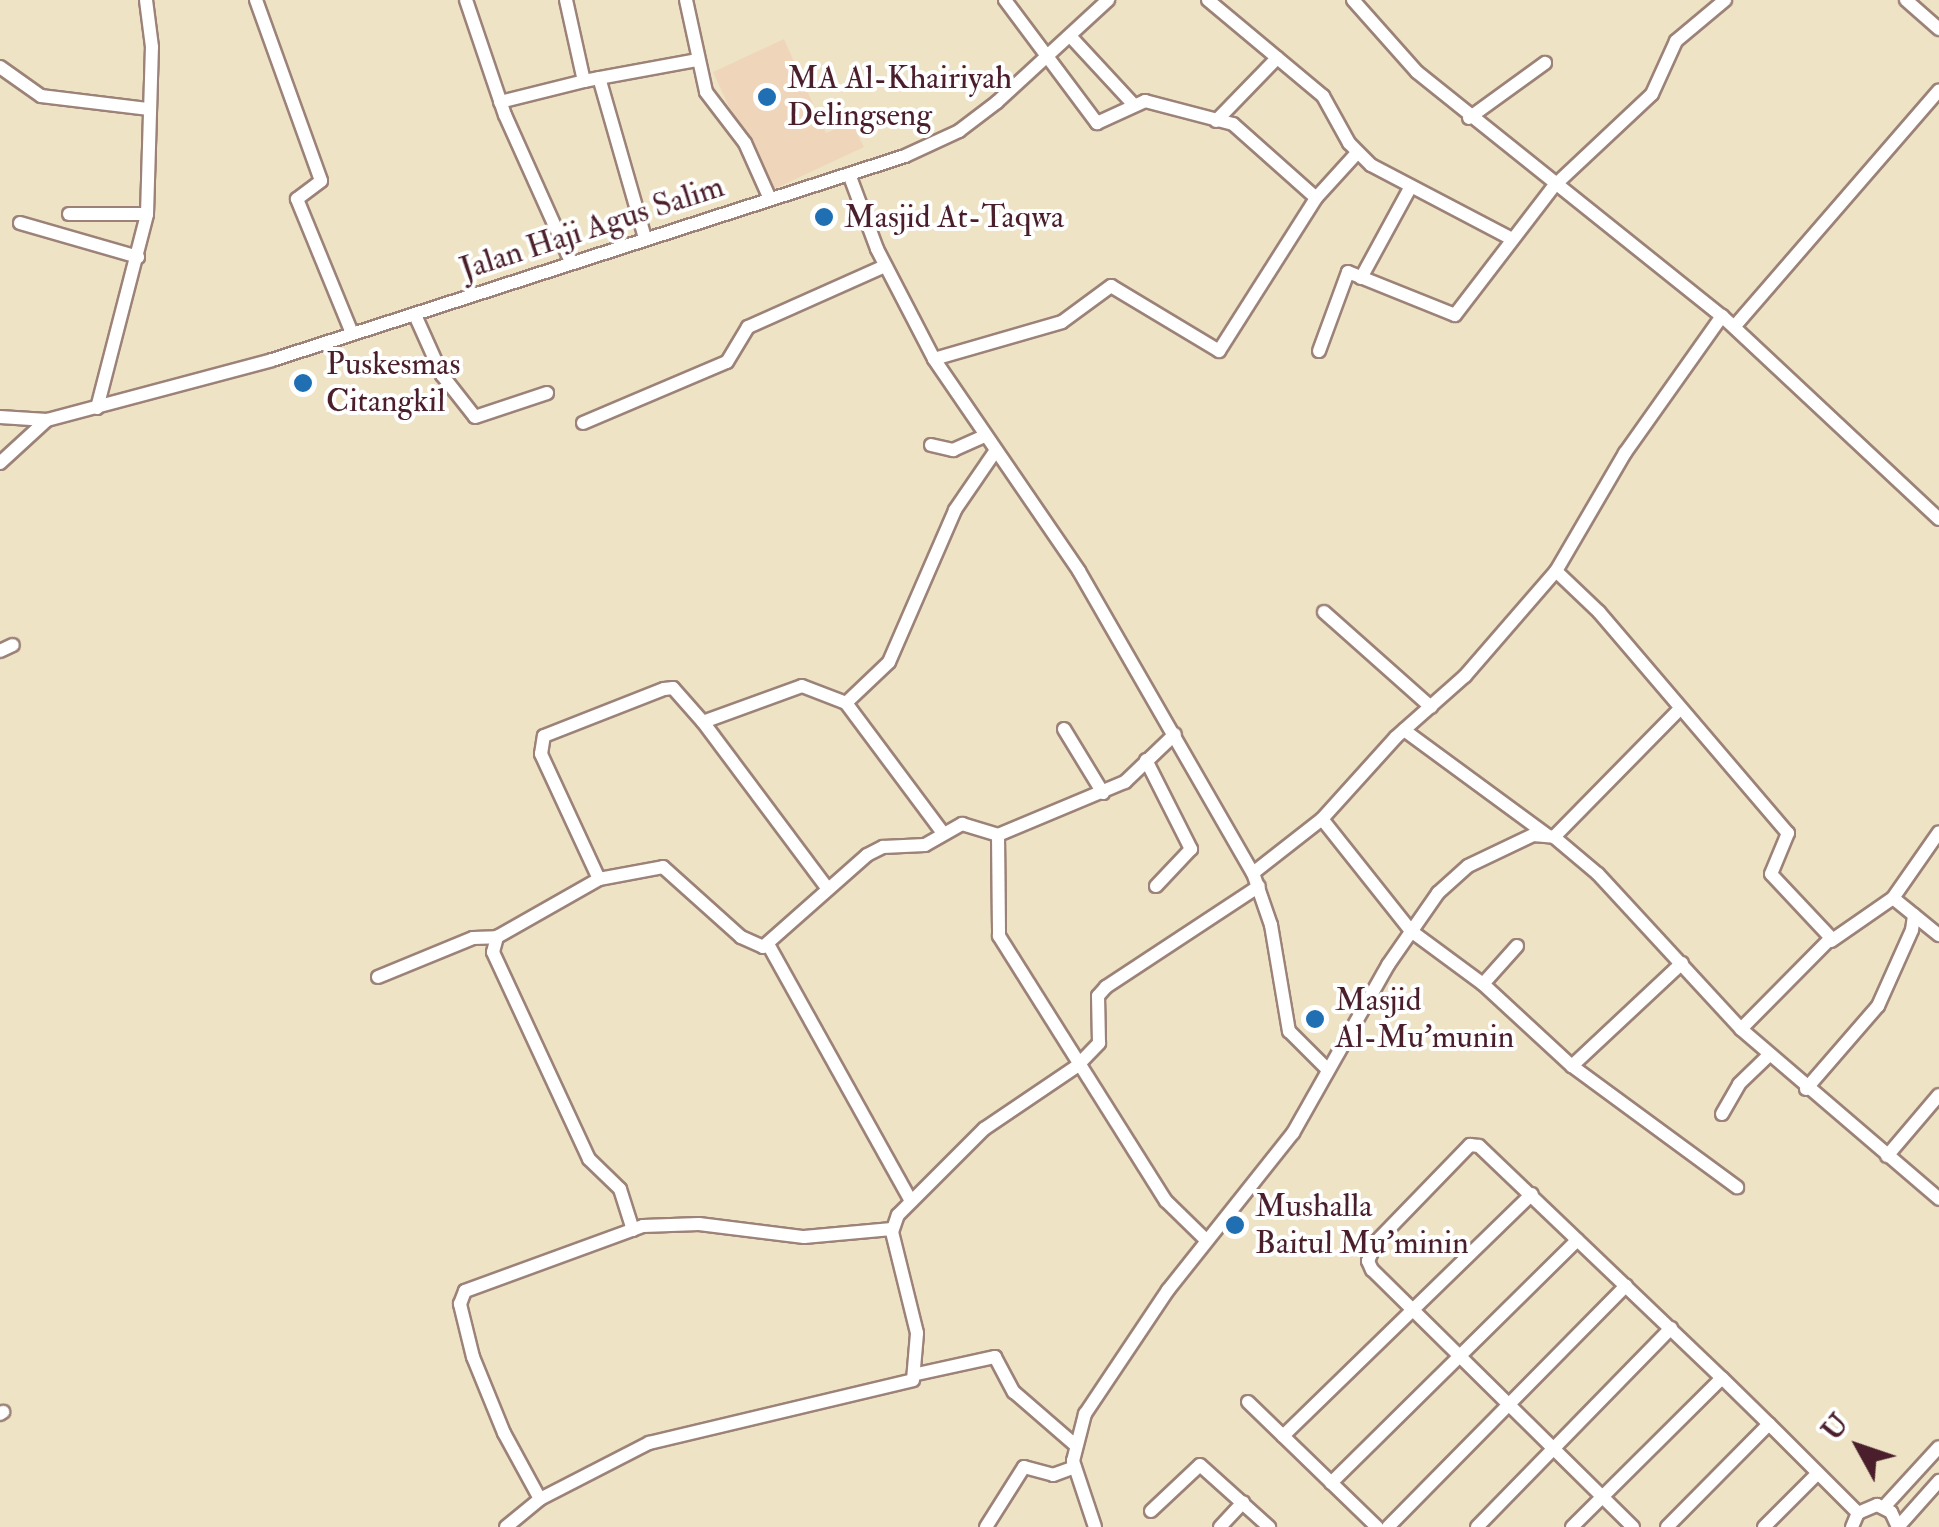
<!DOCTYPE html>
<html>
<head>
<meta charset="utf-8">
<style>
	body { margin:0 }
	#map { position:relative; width:1939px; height:1527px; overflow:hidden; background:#eee4c5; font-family:"IM FELL Double Pica",serif }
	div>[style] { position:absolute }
	.built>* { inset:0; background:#efd6bb }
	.roads { filter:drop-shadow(2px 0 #9c8278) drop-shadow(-2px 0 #9c8278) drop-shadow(0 2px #9c8278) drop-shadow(0 -2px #9c8278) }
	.street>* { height:12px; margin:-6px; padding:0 6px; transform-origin:6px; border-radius:6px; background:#fff }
	.dots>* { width:28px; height:28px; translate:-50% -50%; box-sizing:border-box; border:5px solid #fff; border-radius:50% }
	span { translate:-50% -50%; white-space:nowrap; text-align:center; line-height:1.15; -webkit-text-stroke:8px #fff; paint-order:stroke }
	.poi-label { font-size:32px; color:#4a1f2b }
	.left { translate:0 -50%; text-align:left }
	.street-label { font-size:32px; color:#4a1f2b }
	.north { position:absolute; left:1809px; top:1397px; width:100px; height:100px; -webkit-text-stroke:8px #fff; paint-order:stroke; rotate:310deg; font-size:28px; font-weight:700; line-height:40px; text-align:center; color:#4a1f2b }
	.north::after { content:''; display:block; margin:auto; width:35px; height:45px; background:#4a1f2b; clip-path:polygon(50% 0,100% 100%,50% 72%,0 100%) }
</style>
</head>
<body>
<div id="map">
	<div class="built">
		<i style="clip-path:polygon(784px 39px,826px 133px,852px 122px,864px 147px,768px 192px,713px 72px)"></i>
	</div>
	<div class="roads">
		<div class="street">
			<i style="left:256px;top:0;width:192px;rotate:70.2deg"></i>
			<i style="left:321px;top:181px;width:30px;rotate:143deg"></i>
			<i style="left:297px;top:199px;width:145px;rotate:67.7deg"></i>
			<i style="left:466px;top:0;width:121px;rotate:71.3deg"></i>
			<i style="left:505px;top:115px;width:161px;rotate:65.8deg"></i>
			<i style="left:566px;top:0;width:83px;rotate:77.5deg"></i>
			<i style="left:584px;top:81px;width:15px;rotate:-11deg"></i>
			<i style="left:686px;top:0;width:94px;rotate:77.7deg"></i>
			<i style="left:706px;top:92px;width:64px;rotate:52.6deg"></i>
			<i style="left:745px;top:143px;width:61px;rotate:65.9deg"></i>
			<i style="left:1005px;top:0;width:154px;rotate:53.2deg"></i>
			<i style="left:1097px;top:123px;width:53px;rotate:-24.6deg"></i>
			<i style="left:1145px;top:101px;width:91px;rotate:14.6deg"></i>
			<i style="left:1233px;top:124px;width:111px;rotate:41.7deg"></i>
			<i style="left:1316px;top:198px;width:61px;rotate:-47.7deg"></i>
			<i style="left:1208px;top:0;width:150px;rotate:39.9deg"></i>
			<i style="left:1323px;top:96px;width:54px;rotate:61deg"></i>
			<i style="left:1349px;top:143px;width:31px;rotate:45deg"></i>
			<i style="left:1371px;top:165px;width:159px;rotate:27.7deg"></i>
			<i style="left:1353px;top:0;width:96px;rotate:48.4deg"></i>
			<i style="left:1417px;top:72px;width:391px;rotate:38.7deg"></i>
			<i style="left:1722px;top:316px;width:297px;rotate:43.1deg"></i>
			<i style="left:1906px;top:0;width:44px;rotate:41.3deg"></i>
			<i style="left:1071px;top:37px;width:91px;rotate:47.2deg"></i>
			<i style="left:0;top:67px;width:50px;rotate:35.3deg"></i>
			<i style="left:41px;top:96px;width:109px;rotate:6.9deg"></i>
			<i style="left:500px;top:102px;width:87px;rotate:-14deg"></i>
			<i style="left:1469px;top:118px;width:94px;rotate:-35.9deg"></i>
			<i style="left:1216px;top:121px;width:88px;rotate:-45.9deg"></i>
			<i style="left:849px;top:174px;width:80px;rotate:69.5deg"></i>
			<i style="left:877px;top:249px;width:124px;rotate:62.6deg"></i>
			<i style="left:934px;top:359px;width:257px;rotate:55.6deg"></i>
			<i style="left:1079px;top:571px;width:349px;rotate:60.1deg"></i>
			<i style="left:1253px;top:873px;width:55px;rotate:70.9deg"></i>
			<i style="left:1271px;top:925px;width:108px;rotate:80.4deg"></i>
			<i style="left:1289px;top:1031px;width:52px;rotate:45deg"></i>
			<i style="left:69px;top:214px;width:78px"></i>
			<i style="left:20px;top:223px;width:123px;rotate:16.1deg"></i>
			<i style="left:645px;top:238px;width:166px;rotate:-106deg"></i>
			<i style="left:599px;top:78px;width:100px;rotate:-10.4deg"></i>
			<i style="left:1361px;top:278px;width:102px;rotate:-61.4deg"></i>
			<i style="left:415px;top:315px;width:66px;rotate:65.8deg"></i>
			<i style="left:442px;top:375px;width:53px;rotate:51.8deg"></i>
			<i style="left:475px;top:417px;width:76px;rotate:-18.4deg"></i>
			<i style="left:1734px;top:327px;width:313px;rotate:-49.1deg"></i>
			<i style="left:1319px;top:351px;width:84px;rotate:-69.8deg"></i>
			<i style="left:1348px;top:272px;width:115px;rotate:21.9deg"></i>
			<i style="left:1455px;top:315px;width:163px;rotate:-52.5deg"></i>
			<i style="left:1554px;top:186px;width:134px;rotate:-43.2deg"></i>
			<i style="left:1652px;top:94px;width:58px;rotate:-65.6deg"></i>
			<i style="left:1676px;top:41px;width:64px;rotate:-39.9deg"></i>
			<i style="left:934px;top:359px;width:133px;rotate:-16.1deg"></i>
			<i style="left:1062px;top:322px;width:61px;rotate:-36.3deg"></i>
			<i style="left:1111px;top:286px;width:126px;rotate:31deg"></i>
			<i style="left:1219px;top:351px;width:181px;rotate:-57.6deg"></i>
			<i style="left:97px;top:408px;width:200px;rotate:-75.5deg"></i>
			<i style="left:147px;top:214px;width:167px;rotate:-88.3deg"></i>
			<i style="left:152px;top:47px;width:47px;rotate:-97.3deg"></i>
			<i style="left:0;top:417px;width:47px;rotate:3.7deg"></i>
			<i style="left:47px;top:420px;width:233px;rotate:-14.9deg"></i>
			<i style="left:272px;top:360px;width:665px;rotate:-17.86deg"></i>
			<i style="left:905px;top:156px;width:60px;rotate:-24.8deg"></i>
			<i style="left:959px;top:131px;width:48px;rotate:-37.3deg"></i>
			<i style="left:997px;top:102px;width:151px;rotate:-42.6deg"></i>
			<i style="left:583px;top:423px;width:156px;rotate:-23deg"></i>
			<i style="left:727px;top:362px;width:41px;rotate:-59deg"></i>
			<i style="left:748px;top:327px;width:150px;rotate:-24deg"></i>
			<i style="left:931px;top:445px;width:23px;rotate:13deg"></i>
			<i style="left:953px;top:450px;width:32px;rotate:-24deg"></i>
			<i style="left:0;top:463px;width:64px;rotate:-42.5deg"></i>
			<i style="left:1556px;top:571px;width:59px;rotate:43.6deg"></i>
			<i style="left:1599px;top:612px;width:291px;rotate:49.5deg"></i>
			<i style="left:1788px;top:833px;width:44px;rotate:112.5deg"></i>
			<i style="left:1771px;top:874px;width:88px;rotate:46.8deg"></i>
			<i style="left:1831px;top:938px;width:128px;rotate:134.7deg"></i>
			<i style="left:1324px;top:612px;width:143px;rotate:41.6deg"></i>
			<i style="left:0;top:651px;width:14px;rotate:-25deg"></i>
			<i style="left:846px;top:703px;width:59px;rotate:-43.6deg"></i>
			<i style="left:889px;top:662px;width:166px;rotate:-66.5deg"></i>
			<i style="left:955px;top:510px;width:69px;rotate:-55.6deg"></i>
			<i style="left:703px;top:722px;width:207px;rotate:53.2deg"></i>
			<i style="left:1064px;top:729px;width:75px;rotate:58.6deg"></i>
			<i style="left:1404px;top:730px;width:177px;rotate:36.3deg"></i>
			<i style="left:1146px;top:760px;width:100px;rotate:63.2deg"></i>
			<i style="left:1191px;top:849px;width:51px;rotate:133.4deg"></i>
			<i style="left:1322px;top:819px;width:143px;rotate:51.5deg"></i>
			<i style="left:1411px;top:931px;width:89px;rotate:36.4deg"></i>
			<i style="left:1483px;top:984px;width:121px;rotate:42.7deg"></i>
			<i style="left:998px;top:835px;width:101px;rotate:89.4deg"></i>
			<i style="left:999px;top:936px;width:313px;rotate:57.8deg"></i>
			<i style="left:1166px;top:1201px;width:56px;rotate:44.3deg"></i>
			<i style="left:1554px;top:837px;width:178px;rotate:-45.5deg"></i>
			<i style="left:1253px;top:873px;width:88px;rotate:-38deg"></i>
			<i style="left:1322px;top:819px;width:110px;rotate:-47.9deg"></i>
			<i style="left:1396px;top:737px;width:92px;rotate:-41.5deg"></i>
			<i style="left:1465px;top:676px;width:139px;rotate:-49.1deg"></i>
			<i style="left:1556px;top:571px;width:137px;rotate:-59.7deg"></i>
			<i style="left:1625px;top:453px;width:168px;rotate:-54.7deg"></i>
			<i style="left:599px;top:879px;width:65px;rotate:-10.6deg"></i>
			<i style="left:663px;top:867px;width:105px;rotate:41.9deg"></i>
			<i style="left:741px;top:937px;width:24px;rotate:24deg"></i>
			<i style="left:763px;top:947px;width:139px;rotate:-41.5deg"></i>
			<i style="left:867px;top:855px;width:18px;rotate:-27deg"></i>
			<i style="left:883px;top:847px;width:42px;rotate:-2.7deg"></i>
			<i style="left:925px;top:845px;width:43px;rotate:-29.6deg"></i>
			<i style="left:962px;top:824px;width:38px;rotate:17deg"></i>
			<i style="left:998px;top:835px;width:138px;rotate:-22.7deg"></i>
			<i style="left:1125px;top:782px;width:69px;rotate:-43.8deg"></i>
			<i style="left:1914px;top:915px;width:32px;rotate:39deg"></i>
			<i style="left:1831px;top:941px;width:75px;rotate:-34.7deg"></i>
			<i style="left:1893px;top:898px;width:80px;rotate:-55.1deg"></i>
			<i style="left:769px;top:946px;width:292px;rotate:60.9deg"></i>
			<i style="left:1682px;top:963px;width:151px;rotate:136.9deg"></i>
			<i style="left:1572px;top:1066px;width:205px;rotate:36.3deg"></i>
			<i style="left:378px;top:977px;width:103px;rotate:-22.3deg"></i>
			<i style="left:473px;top:938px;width:24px;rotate:-2deg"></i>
			<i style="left:1483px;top:984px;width:51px;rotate:-48.2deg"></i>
			<i style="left:1806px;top:1089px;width:110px;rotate:-49.1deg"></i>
			<i style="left:1878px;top:1006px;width:83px;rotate:-65.9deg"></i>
			<i style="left:1912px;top:930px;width:15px;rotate:-82deg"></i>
			<i style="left:1914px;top:915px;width:27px;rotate:-141deg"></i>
			<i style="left:1722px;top:1114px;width:34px;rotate:-60deg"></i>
			<i style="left:1739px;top:1084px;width:42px;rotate:-44deg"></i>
			<i style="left:1887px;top:1156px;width:80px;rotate:-49.6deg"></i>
			<i style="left:633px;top:1230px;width:43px;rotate:-107.6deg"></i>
			<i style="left:620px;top:1189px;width:43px;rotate:-135.9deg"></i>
			<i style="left:589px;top:1159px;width:228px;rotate:-114.9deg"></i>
			<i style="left:493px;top:952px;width:16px;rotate:-75deg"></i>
			<i style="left:497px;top:937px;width:117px;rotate:-29.6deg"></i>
			<i style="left:599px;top:879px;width:138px;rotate:-114.9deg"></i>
			<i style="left:541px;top:754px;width:18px;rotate:-81deg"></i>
			<i style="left:544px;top:736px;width:129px;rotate:-21.4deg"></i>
			<i style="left:664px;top:689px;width:9px;rotate:-6deg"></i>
			<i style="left:673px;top:688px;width:45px;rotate:48.6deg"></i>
			<i style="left:703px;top:722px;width:105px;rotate:-20deg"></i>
			<i style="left:802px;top:686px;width:47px;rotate:21.1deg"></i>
			<i style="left:846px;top:703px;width:162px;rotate:53.3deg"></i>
			<i style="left:917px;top:1374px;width:80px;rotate:-12.3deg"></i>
			<i style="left:995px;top:1357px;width:40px;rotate:62deg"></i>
			<i style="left:1014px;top:1392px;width:79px;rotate:40.9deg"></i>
			<i style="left:1248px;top:1402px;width:180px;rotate:44.1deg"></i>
			<i style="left:0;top:1414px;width:4px;rotate:-34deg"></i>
			<i style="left:1283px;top:1436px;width:347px;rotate:-44.2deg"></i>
			<i style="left:1331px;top:1483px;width:346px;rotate:-44.6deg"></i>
			<i style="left:540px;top:1499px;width:75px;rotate:-118.6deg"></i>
			<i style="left:504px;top:1433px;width:82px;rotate:-112.2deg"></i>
			<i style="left:473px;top:1357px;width:55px;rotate:-103.8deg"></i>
			<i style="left:460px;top:1304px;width:14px;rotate:-69deg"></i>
			<i style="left:465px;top:1291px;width:189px;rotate:-20.1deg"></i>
			<i style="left:643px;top:1226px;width:56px;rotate:-2deg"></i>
			<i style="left:699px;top:1224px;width:106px;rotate:7.1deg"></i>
			<i style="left:804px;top:1237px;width:88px;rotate:-5.2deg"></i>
			<i style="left:1884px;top:1507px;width:81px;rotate:-47.5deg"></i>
			<i style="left:1151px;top:1511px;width:67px;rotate:-43.2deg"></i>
			<i style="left:1200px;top:1465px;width:93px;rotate:41.9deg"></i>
			<i style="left:506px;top:1527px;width:44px;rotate:-39.5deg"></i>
			<i style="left:540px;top:1499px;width:123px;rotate:-27.2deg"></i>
			<i style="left:649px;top:1443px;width:271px;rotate:-13.4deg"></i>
			<i style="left:913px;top:1380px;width:47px;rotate:-85.1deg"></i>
			<i style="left:917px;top:1333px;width:104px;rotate:-103.9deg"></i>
			<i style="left:892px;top:1232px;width:18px;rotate:-71deg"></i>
			<i style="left:898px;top:1215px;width:122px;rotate:-45deg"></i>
			<i style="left:984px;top:1129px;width:112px;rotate:-34.1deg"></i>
			<i style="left:1077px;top:1066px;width:32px;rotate:-46deg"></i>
			<i style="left:1099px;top:1043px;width:47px;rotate:-91.2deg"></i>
			<i style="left:1098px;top:996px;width:12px;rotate:-48deg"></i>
			<i style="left:1106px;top:987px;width:183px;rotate:-33.4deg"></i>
			<i style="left:986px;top:1527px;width:71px;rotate:-57.7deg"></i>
			<i style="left:1024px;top:1467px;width:30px;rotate:15deg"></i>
			<i style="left:1053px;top:1475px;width:23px;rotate:-20deg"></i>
			<i style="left:1095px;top:1527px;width:70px;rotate:-108.4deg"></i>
			<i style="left:1073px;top:1461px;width:49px;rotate:-75.7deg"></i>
			<i style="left:1085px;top:1414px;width:149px;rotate:-56.2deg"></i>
			<i style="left:1168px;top:1290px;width:201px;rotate:-51.5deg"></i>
			<i style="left:1293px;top:1133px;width:193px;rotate:-60.5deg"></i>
			<i style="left:1388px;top:965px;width:88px;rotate:-55.2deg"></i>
			<i style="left:1438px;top:893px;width:40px;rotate:-42deg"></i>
			<i style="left:1468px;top:866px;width:72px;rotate:-25.5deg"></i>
			<i style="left:1533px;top:835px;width:21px;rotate:5deg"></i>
			<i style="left:1554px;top:837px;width:57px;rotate:40.1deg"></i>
			<i style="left:1598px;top:874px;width:211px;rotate:47.3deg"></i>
			<i style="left:1741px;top:1029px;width:261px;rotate:40.6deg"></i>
			<i style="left:1220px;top:1527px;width:34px;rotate:-47deg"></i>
			<i style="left:1388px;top:1527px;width:339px;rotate:-45.4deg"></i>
			<i style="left:1477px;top:1527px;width:278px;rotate:-45.7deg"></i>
			<i style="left:1572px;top:1527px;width:211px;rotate:-44.8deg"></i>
			<i style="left:1722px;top:1378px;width:66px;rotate:44.4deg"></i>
			<i style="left:1633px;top:1527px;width:366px;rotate:-135.4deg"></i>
			<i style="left:1372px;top:1270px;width:10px;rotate:-114deg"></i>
			<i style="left:1368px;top:1261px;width:22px;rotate:-66deg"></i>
			<i style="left:1377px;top:1241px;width:134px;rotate:-45.9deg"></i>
			<i style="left:1470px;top:1145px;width:9px;rotate:6deg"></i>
			<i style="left:1479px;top:1146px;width:336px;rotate:43.7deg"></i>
			<i style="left:1667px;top:1527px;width:145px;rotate:-45.3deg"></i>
			<i style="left:1769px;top:1424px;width:126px;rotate:45deg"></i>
			<i style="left:1764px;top:1527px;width:76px;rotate:-45deg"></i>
			<i style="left:1852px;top:1527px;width:15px;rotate:-67deg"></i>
			<i style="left:1858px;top:1513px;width:21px;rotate:-23deg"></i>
			<i style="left:1877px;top:1505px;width:16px;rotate:27deg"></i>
			<i style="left:1891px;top:1512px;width:17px;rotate:65deg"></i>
			<i style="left:1898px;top:1527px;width:62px;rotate:-48.3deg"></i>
		</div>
	</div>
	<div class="dots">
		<i style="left:767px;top:97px;background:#1f6fb2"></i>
		<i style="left:824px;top:217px;background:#1f6fb2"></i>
		<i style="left:303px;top:383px;background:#1f6fb2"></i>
		<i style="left:1315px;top:1019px;background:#1f6fb2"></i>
		<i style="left:1235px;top:1225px;background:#1f6fb2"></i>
	</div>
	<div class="poi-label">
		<span class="left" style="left:787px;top:97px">MA Al-Khairiyah<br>Delingseng</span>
		<span class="left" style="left:844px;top:217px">Masjid At-Taqwa</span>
		<span class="left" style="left:326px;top:383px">Puskesmas<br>Citangkil</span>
		<span class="left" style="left:1335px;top:1019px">Masjid<br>Al-Mu'munin</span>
		<span class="left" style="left:1255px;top:1225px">Mushalla<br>Baitul Mu'minin</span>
	</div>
	<div class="street-label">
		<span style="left:592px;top:228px;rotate:-18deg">Jalan Haji Agus Salim</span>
	</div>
	<div class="north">U</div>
</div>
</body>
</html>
